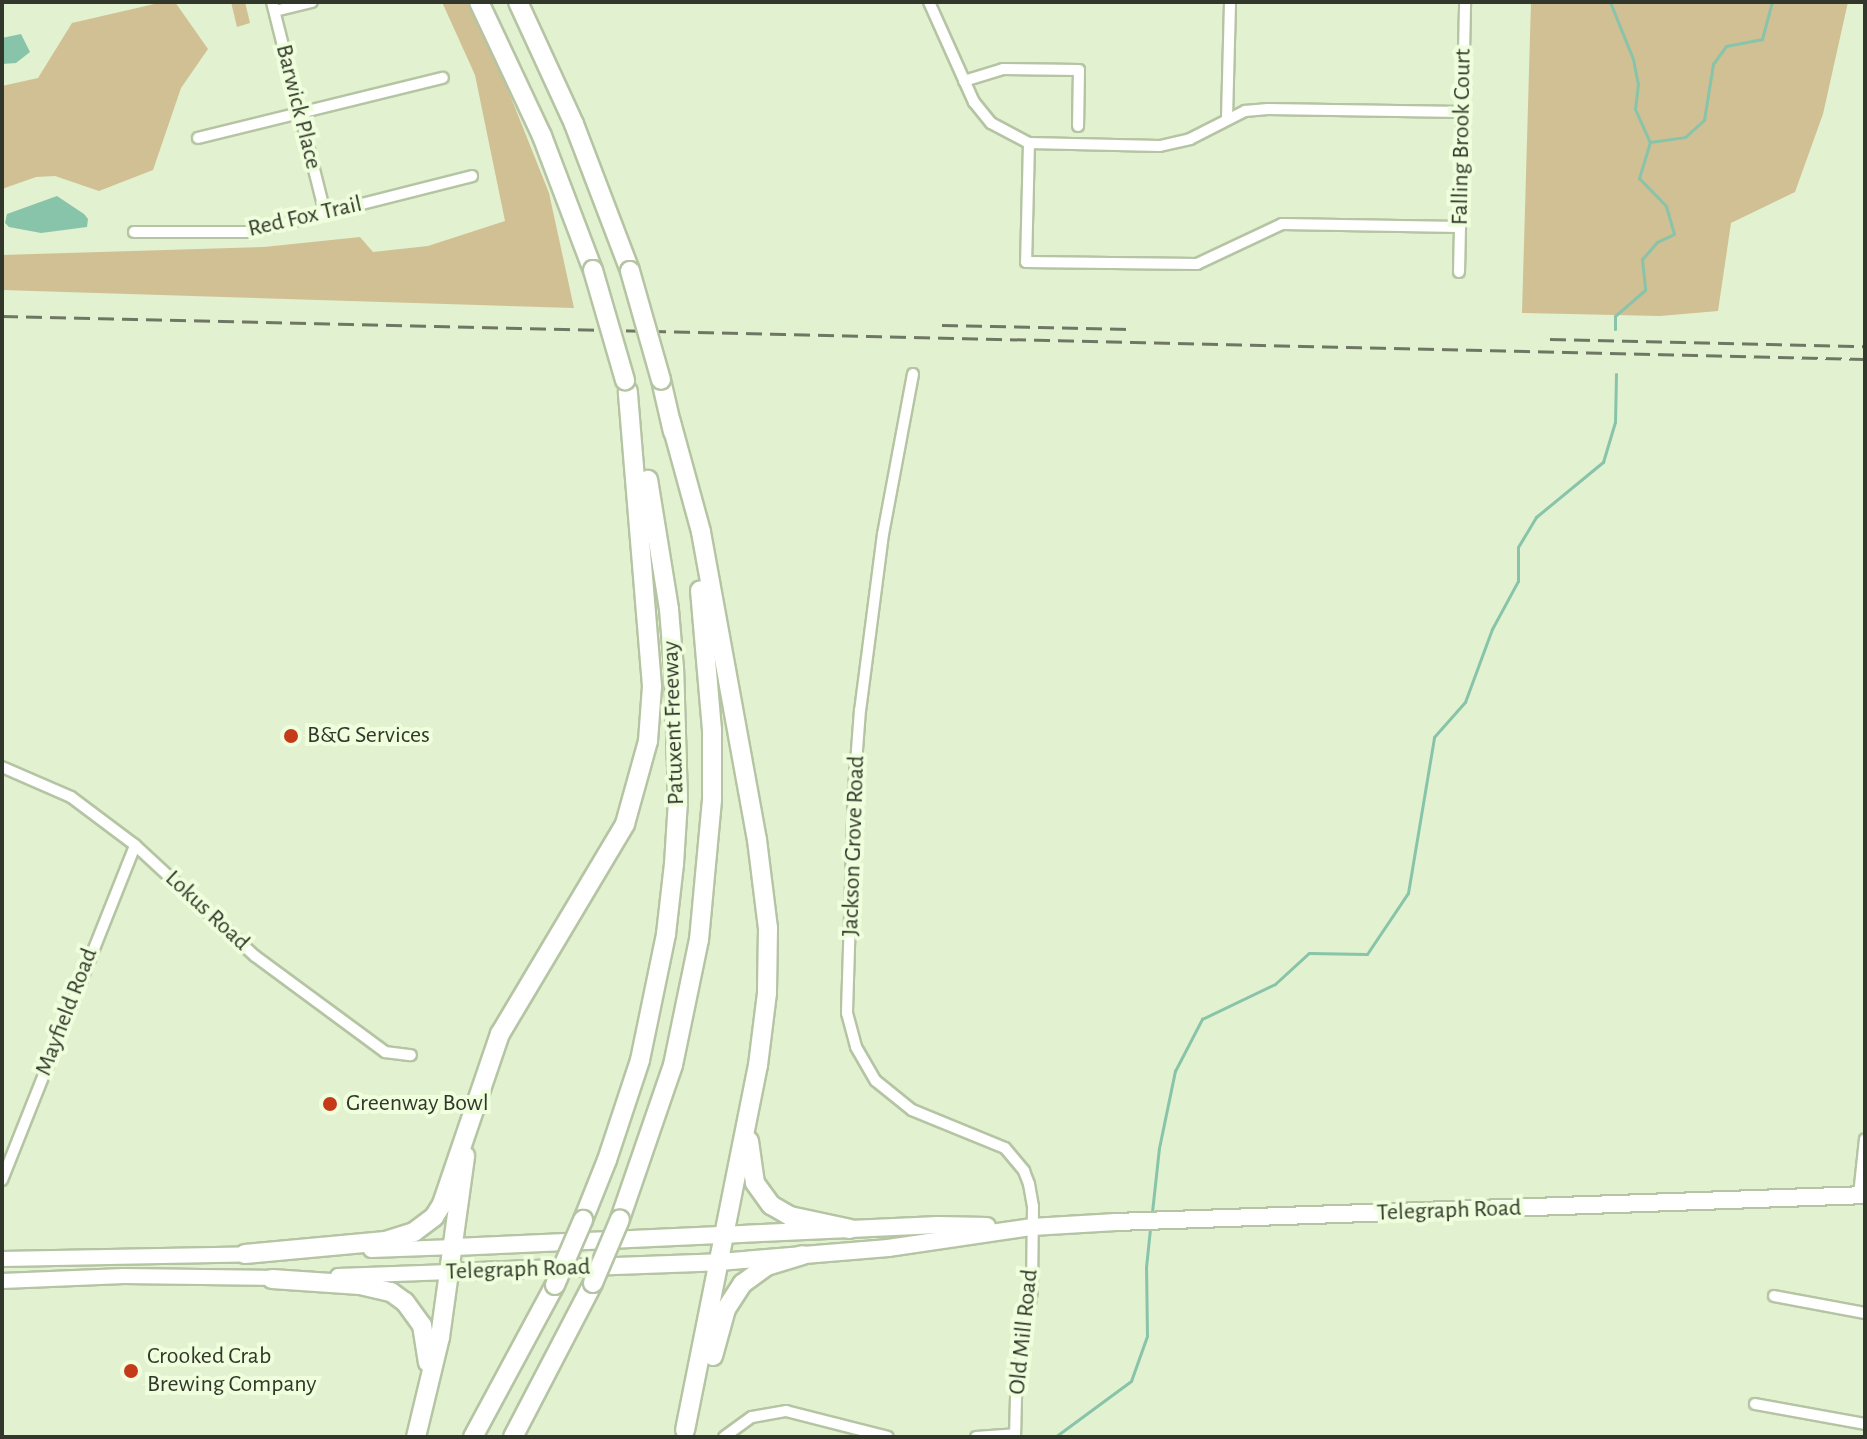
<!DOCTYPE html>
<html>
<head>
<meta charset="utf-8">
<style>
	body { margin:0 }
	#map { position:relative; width:1867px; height:1439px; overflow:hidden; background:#e2f1cf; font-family:"Alegreya Sans",sans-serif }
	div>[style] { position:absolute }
	.green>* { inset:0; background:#d0c094 }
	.water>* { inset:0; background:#88c4a9 }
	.stream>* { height:3px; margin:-1.5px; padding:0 1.5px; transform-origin:1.5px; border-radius:1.5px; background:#88c4a9 }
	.roads { filter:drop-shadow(2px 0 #b5c4a3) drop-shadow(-2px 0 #b5c4a3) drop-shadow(0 2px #b5c4a3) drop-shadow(0 -2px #b5c4a3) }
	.minor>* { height:10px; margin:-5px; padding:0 5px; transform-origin:5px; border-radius:5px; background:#fff }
	.secondary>* { height:14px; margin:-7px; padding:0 7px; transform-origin:7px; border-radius:7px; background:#fff }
	.primary>* { height:16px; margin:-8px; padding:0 8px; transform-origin:8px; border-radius:8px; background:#fff }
	.motorway>* { height:18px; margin:-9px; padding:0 9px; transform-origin:9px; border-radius:9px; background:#fff }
	.rail>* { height:3px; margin-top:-1.5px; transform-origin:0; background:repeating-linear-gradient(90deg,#6e7763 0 16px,transparent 0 24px) }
	.bridges { filter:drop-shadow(2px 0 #b5c4a3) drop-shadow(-2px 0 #b5c4a3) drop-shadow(0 2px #b5c4a3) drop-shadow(0 -2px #b5c4a3) }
	.motorway-bridge>* { height:18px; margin:-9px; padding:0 9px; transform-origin:9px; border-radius:9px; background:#fff }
	.dots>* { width:22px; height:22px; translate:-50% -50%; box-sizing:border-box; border:4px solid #effedc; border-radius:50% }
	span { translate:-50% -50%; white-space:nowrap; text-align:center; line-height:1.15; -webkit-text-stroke:8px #effedc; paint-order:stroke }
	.street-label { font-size:24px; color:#31372a }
	.poi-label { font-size:24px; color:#31372a }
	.left { translate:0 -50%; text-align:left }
	.frame { position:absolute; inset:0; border:4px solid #31372a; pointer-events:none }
</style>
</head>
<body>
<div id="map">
	<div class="green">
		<i style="clip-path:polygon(163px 2px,175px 2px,208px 49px,181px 88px,153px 170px,99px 191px,55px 176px,36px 177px,2px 189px,2px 86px,38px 78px,72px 23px)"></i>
		<i style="clip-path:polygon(231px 2px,245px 2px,250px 23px,237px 27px)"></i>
		<i style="clip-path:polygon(442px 2px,467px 2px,500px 70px,549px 193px,574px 308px,2px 290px,2px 255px,264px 247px,360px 237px,373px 252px,428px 246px,505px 221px,475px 75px)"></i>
		<i style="clip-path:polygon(1531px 2px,1848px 2px,1823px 114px,1795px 192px,1731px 223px,1718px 311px,1660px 316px,1522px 313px)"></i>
	</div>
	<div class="water">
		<i style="clip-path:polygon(21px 34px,30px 52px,16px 63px,2px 64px,2px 38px)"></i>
		<i style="clip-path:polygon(57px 196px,84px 214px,88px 219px,87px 227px,41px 233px,9px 227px,5px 223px,7px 214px)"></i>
	</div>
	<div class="stream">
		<i style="left:1610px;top:2px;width:61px;rotate:68deg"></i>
		<i style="left:1633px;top:59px;width:25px;rotate:79deg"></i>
		<i style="left:1638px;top:84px;width:25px;rotate:97deg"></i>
		<i style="left:1635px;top:109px;width:36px;rotate:66deg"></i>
		<i style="left:1650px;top:142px;width:38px;rotate:107deg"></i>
		<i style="left:1639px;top:178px;width:39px;rotate:46deg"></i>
		<i style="left:1666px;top:206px;width:29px;rotate:74deg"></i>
		<i style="left:1674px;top:234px;width:19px;rotate:155deg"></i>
		<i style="left:1657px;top:242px;width:23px;rotate:131deg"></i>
		<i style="left:1642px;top:259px;width:31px;rotate:84deg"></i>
		<i style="left:1645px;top:290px;width:40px;rotate:139deg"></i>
		<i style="left:1615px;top:316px;width:13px;rotate:90deg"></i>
		<i style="left:1776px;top:2px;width:27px"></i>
		<i style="left:1650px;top:142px;width:35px;rotate:-8deg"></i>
		<i style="left:1685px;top:137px;width:25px;rotate:-42deg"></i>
		<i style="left:1704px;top:120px;width:57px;rotate:-80.9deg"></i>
		<i style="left:1713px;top:64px;width:22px;rotate:-54deg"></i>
		<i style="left:1726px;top:46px;width:37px;rotate:-11deg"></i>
		<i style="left:1762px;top:39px;width:38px;rotate:-75deg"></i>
		<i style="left:1152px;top:1212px;width:64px;rotate:-83.8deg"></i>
		<i style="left:1159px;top:1148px;width:79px;rotate:-78.3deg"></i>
		<i style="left:1175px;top:1071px;width:59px;rotate:-62.6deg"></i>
		<i style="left:1202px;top:1019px;width:81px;rotate:-25.6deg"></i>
		<i style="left:1275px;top:984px;width:46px;rotate:-42.4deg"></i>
		<i style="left:1309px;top:953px;width:58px;rotate:1deg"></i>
		<i style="left:1367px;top:954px;width:73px;rotate:-56.1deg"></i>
		<i style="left:1408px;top:893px;width:158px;rotate:-80.5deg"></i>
		<i style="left:1434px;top:737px;width:47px;rotate:-48.5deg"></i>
		<i style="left:1465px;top:702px;width:78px;rotate:-69.7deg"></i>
		<i style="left:1492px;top:629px;width:55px;rotate:-61.6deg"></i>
		<i style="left:1518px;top:581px;width:34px;rotate:-90deg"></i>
		<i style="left:1518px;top:547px;width:35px;rotate:-59deg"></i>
		<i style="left:1536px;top:517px;width:87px;rotate:-39.4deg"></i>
		<i style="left:1603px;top:462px;width:42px;rotate:-73.3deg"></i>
		<i style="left:1615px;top:422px;width:48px;rotate:-88.8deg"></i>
		<i style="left:1055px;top:1437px;width:94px;rotate:-36.4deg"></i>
		<i style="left:1131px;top:1381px;width:48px;rotate:-70.4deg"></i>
		<i style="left:1147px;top:1336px;width:69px;rotate:-90.8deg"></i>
		<i style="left:1146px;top:1267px;width:38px;rotate:-84deg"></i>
	</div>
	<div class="roads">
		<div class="minor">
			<i style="left:272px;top:2px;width:218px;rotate:75.9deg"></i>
			<i style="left:929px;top:2px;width:110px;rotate:65.8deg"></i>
			<i style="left:974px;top:102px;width:27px;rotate:51deg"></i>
			<i style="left:991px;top:123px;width:43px;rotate:27.8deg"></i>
			<i style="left:1029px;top:143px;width:131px;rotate:1.3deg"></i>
			<i style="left:1160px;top:146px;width:31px;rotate:-13deg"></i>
			<i style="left:1190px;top:139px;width:62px;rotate:-27deg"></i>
			<i style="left:1245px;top:111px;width:23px;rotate:-5deg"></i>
			<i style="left:1268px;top:109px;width:194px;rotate:0.9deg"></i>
			<i style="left:275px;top:11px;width:38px;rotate:-14deg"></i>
			<i style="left:964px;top:81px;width:41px;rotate:-17.1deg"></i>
			<i style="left:1003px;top:69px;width:76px;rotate:0.8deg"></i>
			<i style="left:1079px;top:70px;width:56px;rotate:91deg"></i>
			<i style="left:1227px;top:118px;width:116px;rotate:-88.5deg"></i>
			<i style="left:198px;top:138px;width:252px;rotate:-13.8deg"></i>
			<i style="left:1029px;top:143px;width:119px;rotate:91.4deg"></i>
			<i style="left:1026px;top:262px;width:171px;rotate:0.7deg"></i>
			<i style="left:1197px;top:264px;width:94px;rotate:-25.2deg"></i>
			<i style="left:1282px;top:224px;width:178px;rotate:1deg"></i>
			<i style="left:134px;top:232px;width:117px"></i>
			<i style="left:251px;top:232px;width:228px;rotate:-14.2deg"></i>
			<i style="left:1459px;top:272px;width:270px;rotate:-88.7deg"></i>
			<i style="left:913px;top:374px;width:163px;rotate:100.6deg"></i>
			<i style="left:883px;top:534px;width:177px;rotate:97.4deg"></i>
			<i style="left:860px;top:710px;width:79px;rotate:94.3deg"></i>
			<i style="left:854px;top:789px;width:224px;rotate:91.8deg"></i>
			<i style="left:847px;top:1013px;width:35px;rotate:75deg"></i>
			<i style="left:856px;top:1047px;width:39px;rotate:60deg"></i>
			<i style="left:876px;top:1081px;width:46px;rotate:38.9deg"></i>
			<i style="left:912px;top:1110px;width:100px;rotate:22.2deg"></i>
			<i style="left:1005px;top:1148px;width:30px;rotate:50deg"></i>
			<i style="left:1024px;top:1171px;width:14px;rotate:69deg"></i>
			<i style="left:1029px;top:1184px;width:22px;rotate:80deg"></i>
			<i style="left:1033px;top:1206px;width:84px;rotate:90.7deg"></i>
			<i style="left:1032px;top:1290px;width:108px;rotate:98.5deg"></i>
			<i style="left:1016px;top:1397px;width:40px;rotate:91.4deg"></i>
			<i style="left:2px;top:767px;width:75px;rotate:23.5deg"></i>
			<i style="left:71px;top:797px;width:80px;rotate:36.9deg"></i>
			<i style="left:135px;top:845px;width:163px;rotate:42.8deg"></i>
			<i style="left:255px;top:956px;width:162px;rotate:36.4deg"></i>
			<i style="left:385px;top:1052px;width:26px;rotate:7deg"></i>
			<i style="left:2px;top:1180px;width:360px;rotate:-68.3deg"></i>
			<i style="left:1859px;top:1195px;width:56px;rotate:-83.9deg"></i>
			<i style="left:1774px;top:1296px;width:93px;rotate:10.6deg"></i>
			<i style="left:1755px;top:1404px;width:112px;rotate:10.3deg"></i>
			<i style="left:724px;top:1437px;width:34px;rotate:-36deg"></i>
			<i style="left:752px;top:1417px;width:35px;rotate:-10deg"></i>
			<i style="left:786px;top:1411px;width:105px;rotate:14.3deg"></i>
			<i style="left:976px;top:1437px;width:39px;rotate:-4deg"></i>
		</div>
		<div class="secondary">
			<i style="left:371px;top:1250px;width:84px;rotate:-2deg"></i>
			<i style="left:2px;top:1259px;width:253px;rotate:-1.1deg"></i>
			<i style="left:338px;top:1276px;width:113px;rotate:-2deg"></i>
			<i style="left:2px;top:1281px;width:122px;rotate:-2.3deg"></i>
			<i style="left:124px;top:1276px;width:157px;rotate:0.7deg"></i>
		</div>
		<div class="primary">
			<i style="left:455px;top:1247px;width:484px;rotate:-2.6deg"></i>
			<i style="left:938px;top:1225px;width:49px;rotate:1.2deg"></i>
			<i style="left:451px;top:1272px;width:268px;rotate:-2.1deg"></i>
			<i style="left:719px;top:1262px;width:170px;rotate:-4.7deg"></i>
			<i style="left:888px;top:1248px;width:146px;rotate:-8.3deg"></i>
			<i style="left:1032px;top:1227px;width:84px;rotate:-3.4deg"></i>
			<i style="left:1116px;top:1222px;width:749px;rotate:-2.06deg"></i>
		</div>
		<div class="motorway">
			<i style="left:479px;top:2px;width:148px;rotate:64.8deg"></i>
			<i style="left:542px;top:136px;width:143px;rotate:69.2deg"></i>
			<i style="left:518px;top:2px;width:134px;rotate:65.3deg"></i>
			<i style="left:574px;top:124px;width:157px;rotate:69.1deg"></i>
			<i style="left:661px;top:380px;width:53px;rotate:77deg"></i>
			<i style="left:671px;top:422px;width:114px;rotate:74.7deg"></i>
			<i style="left:701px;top:532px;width:313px;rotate:79.7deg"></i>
			<i style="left:757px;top:840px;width:89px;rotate:82.9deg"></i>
			<i style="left:768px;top:928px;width:65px;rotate:90.9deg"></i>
			<i style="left:767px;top:993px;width:73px;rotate:97.1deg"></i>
			<i style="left:758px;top:1065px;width:372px;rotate:101.3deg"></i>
			<i style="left:749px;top:1141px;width:42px;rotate:81.9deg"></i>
			<i style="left:755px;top:1183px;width:27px;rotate:54deg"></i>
			<i style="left:771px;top:1205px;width:22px;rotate:30deg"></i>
			<i style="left:790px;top:1216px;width:61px;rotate:12.2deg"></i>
			<i style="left:620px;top:1219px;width:163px;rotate:-71deg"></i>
			<i style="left:673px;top:1065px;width:128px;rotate:-78.3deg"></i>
			<i style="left:699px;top:940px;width:142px;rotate:-84.7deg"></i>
			<i style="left:712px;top:799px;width:69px;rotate:-90deg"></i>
			<i style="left:712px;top:730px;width:140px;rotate:-94.9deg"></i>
			<i style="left:583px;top:1220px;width:65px;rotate:-68.2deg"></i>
			<i style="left:607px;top:1160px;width:105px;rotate:-71.7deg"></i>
			<i style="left:640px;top:1060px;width:129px;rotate:-78.3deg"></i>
			<i style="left:666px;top:934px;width:70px;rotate:-83.5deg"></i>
			<i style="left:674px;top:864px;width:63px;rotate:-86.4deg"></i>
			<i style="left:678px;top:801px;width:132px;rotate:-91.7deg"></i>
			<i style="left:674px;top:669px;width:60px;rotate:-94.8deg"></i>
			<i style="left:669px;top:609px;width:131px;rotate:-99.2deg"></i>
			<i style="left:245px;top:1254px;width:141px;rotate:-5.3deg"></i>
			<i style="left:385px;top:1241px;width:30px;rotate:-17deg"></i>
			<i style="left:414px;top:1232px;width:25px;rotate:-37deg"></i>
			<i style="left:434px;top:1217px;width:15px;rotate:-58deg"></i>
			<i style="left:442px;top:1204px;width:180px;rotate:-71.2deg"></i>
			<i style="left:500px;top:1034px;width:244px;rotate:-59.2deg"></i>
			<i style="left:625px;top:824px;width:86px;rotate:-74.5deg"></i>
			<i style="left:648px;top:741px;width:55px;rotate:-85.8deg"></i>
			<i style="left:652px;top:686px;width:296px;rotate:-94.7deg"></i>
			<i style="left:272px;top:1279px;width:88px;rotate:3.9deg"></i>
			<i style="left:360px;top:1285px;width:32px;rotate:13deg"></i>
			<i style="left:391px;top:1292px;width:17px;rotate:36deg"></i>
			<i style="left:405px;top:1302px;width:29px;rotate:54deg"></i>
			<i style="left:422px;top:1325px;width:38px;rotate:81deg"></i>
			<i style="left:713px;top:1356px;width:49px;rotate:-74.5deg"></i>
			<i style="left:726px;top:1309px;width:30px;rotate:-57deg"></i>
			<i style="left:742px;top:1284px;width:31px;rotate:-36deg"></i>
			<i style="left:767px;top:1266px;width:37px;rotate:-17deg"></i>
			<i style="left:416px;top:1437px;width:103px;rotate:-76.5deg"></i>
			<i style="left:440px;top:1337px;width:183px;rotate:-82.1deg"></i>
			<i style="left:473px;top:1437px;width:173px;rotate:-61.7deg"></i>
			<i style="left:513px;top:1437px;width:174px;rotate:-62.5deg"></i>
		</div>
	</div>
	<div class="rail">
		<i style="left:2px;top:316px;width:1863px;rotate:1.32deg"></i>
		<i style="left:942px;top:325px;width:188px;rotate:1.2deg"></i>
		<i style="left:1550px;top:339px;width:315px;rotate:1.3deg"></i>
	</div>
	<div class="bridges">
		<div class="motorway-bridge">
			<i style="left:593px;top:270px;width:115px;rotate:73.8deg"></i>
			<i style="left:630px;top:271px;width:113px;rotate:74.1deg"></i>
			<i style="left:593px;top:1283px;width:69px;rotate:-67.1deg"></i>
			<i style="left:555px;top:1285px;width:71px;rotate:-66.7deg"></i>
		</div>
	</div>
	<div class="dots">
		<i style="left:291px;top:736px;background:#c53b19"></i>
		<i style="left:330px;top:1104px;background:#c53b19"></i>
		<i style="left:131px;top:1371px;background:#c53b19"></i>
	</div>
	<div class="street-label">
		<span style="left:298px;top:107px;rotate:76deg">Barwick Place</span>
		<span style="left:1462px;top:137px;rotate:-89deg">Falling Brook Court</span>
		<span style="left:305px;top:217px;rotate:-13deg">Red Fox Trail</span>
		<span style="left:674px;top:723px;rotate:-92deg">Patuxent Freeway</span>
		<span style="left:854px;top:846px;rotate:-88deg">Jackson Grove Road</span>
		<span style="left:207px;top:911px;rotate:43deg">Lokus Road</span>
		<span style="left:67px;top:1012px;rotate:-69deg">Mayfield Road</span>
		<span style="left:1449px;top:1211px;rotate:-2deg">Telegraph Road</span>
		<span style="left:518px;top:1270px;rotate:-2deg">Telegraph Road</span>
		<span style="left:1024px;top:1332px;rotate:-84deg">Old Mill Road</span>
	</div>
	<div class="poi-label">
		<span class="left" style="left:307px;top:736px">B&amp;G Services</span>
		<span class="left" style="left:346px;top:1104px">Greenway Bowl</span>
		<span class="left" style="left:147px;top:1371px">Crooked Crab<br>Brewing Company</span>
	</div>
	<div class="frame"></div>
</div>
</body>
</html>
